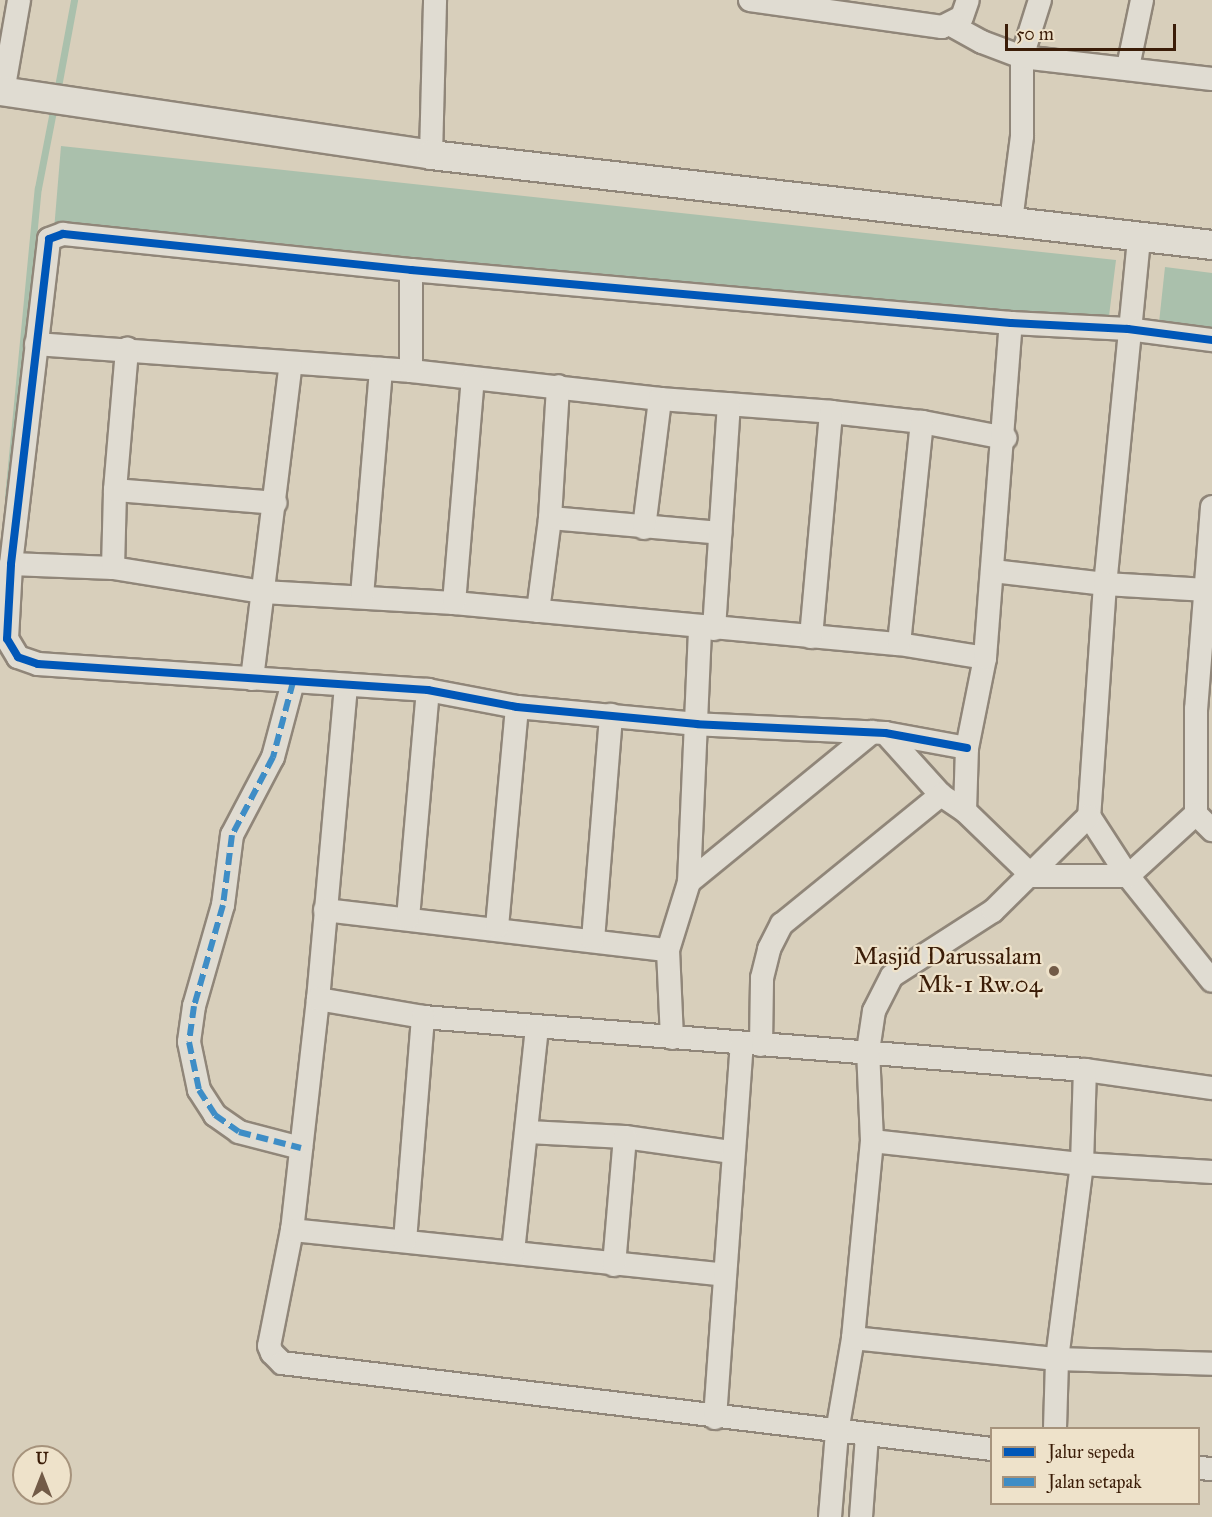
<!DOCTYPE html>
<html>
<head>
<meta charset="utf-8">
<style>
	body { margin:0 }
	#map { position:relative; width:1212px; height:1517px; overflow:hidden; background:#d8cfbb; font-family:"IM FELL Great Primer",serif }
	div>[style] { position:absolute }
	.water>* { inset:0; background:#aac0ac }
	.stream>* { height:7px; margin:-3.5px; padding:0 3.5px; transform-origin:3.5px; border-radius:3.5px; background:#aac0ac }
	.roads { filter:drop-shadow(2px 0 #908679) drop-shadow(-2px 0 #908679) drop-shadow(0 2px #908679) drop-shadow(0 -2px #908679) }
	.minor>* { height:22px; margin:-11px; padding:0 11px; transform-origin:11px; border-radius:11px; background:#e0dcd2 }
	.tertiary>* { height:28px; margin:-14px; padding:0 14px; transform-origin:14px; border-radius:14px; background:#e0dcd2 }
	.quiet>* { height:6px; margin-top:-3px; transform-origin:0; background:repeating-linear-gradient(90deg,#3e8dc6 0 12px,transparent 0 18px) }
	.cycleway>* { height:8px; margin:-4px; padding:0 4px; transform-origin:4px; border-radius:4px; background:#0057b8 }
	.dots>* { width:16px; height:16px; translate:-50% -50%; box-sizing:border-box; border:3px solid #eee2ca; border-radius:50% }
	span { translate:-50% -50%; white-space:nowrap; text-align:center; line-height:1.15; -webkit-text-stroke:4.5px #eee2ca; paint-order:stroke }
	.poi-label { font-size:24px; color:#3b1d08 }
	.right { translate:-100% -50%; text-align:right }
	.legend { position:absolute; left:990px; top:1427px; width:210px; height:78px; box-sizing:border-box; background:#eee2ca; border:2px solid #a6937c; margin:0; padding:8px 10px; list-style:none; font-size:18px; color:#3b1d08 }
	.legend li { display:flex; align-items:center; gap:12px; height:30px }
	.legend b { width:30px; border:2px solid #a6937c }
	.north { position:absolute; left:12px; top:1445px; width:60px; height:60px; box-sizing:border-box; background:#eee2ca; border:2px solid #a6937c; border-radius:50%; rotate:0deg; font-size:16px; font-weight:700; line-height:24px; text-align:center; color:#3b1d08 }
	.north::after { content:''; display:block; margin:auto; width:21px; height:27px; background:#725b47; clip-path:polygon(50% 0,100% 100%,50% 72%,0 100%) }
	.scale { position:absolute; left:1005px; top:24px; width:171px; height:27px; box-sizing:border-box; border:3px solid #3b1d08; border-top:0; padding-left:8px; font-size:18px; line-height:21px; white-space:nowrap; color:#3b1d08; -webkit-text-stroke:4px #eee2ca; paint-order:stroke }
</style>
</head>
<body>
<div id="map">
	<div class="water">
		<i style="clip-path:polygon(61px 146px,1116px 260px,1108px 324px,54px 230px)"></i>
		<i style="clip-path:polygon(1165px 267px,1212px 273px,1212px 337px,1158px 332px)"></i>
	</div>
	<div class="stream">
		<i style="left:57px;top:92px;width:94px;rotate:-79.5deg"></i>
		<i style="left:8px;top:497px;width:310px;rotate:-84.5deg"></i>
		<i style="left:38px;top:188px;width:84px;rotate:-79deg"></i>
	</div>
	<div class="roads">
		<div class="minor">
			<i style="left:750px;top:0;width:194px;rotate:8deg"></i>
			<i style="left:942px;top:27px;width:22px;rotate:-27deg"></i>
			<i style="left:962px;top:17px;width:18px;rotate:-71deg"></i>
			<i style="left:951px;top:25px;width:35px;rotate:29deg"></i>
			<i style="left:982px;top:42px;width:43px;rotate:20.6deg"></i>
			<i style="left:1022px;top:57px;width:191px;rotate:6.6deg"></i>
			<i style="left:1128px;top:67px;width:68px;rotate:-78.2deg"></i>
			<i style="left:3px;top:92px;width:93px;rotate:-80.1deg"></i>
			<i style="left:431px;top:155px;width:155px;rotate:-88.5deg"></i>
			<i style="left:1011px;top:221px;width:86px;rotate:-82.6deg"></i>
			<i style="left:1022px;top:136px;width:79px;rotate:-90deg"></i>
			<i style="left:1022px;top:57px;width:60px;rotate:-72.5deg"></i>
			<i style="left:1139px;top:239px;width:347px;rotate:95.6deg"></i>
			<i style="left:1105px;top:584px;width:233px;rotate:93.9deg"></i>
			<i style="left:1089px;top:816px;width:72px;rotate:57deg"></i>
			<i style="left:1128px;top:876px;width:134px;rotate:51.3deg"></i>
			<i style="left:411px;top:270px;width:101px;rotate:90deg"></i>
			<i style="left:36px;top:344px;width:376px;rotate:4.1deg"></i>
			<i style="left:411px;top:371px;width:251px;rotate:6.4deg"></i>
			<i style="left:660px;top:399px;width:171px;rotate:4.3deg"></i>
			<i style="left:831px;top:412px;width:92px;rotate:6.3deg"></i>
			<i style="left:922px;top:422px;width:85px;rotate:10.9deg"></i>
			<i style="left:115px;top:490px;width:161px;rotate:4.6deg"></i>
			<i style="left:1212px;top:507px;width:203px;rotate:94.5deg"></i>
			<i style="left:1196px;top:709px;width:105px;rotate:90deg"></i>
			<i style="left:1196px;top:814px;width:23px;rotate:45deg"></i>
			<i style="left:550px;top:518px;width:171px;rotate:5deg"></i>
			<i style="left:644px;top:528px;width:130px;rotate:-82.9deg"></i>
			<i style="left:11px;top:564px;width:102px;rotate:2.2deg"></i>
			<i style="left:113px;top:568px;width:152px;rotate:9.1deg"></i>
			<i style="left:263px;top:592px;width:191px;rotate:3.3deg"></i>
			<i style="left:454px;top:603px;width:447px;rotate:5.3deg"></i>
			<i style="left:899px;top:644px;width:87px;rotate:9.2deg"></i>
			<i style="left:113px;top:568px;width:78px;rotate:-88.5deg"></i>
			<i style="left:115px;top:490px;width:142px;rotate:-85.1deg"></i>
			<i style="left:993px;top:571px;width:113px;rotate:6.6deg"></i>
			<i style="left:1105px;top:584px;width:102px;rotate:3.4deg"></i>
			<i style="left:362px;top:596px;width:228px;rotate:-85.2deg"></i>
			<i style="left:454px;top:603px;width:225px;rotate:-85.2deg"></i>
			<i style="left:538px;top:611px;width:94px;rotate:-82.6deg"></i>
			<i style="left:550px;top:518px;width:132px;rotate:-86.5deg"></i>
			<i style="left:714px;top:629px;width:225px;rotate:-86.2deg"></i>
			<i style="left:811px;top:637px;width:226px;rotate:-84.9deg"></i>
			<i style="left:899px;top:644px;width:223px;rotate:-84.1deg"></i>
			<i style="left:252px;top:679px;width:318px;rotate:-83deg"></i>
			<i style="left:293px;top:682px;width:78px;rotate:104.9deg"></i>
			<i style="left:273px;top:757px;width:88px;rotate:117.7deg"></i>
			<i style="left:232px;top:835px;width:71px;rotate:97.3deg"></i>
			<i style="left:223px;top:905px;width:105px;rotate:106deg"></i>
			<i style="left:194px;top:1006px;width:36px;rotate:98deg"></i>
			<i style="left:189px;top:1042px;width:49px;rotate:78.2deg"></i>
			<i style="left:199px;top:1090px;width:30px;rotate:57deg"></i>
			<i style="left:215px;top:1115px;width:29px;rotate:35deg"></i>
			<i style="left:239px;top:1132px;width:64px;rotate:14.5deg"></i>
			<i style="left:346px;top:686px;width:314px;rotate:95.1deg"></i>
			<i style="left:318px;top:999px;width:232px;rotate:96.4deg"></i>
			<i style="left:292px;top:1230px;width:118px;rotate:101.2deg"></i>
			<i style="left:269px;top:1346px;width:8px;rotate:67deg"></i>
			<i style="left:272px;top:1353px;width:14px;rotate:45deg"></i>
			<i style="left:282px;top:1363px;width:715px;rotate:6.91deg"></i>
			<i style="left:885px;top:733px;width:84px;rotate:47.9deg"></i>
			<i style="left:941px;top:795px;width:29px;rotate:34deg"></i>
			<i style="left:965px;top:811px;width:93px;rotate:44.1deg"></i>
			<i style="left:1032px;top:876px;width:96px"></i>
			<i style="left:1128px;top:876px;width:92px;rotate:-42.4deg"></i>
			<i style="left:967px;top:748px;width:83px;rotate:-169.6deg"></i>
			<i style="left:885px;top:733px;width:188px;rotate:-177.3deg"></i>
			<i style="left:697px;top:724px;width:181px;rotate:-174.6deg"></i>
			<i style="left:517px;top:707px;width:91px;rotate:-169.2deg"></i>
			<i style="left:428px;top:690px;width:391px;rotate:-176.2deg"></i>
			<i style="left:38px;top:664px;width:21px;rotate:-161deg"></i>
			<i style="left:18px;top:657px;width:21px;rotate:-121deg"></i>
			<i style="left:7px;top:639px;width:75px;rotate:-86.9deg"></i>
			<i style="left:11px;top:564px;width:327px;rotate:-83.3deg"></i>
			<i style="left:49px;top:239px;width:15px;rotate:-20deg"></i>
			<i style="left:63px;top:234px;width:350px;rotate:5.9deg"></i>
			<i style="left:411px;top:270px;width:602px;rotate:5.05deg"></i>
			<i style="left:1011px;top:323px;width:117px;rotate:2.9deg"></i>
			<i style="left:1128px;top:329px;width:85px;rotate:7.5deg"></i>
			<i style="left:965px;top:811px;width:63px;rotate:-88.2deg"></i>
			<i style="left:967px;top:748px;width:92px;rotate:-78.7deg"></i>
			<i style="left:985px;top:658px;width:336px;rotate:-85.6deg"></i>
			<i style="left:689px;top:882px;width:237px;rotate:-39.3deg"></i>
			<i style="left:325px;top:910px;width:345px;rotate:6.7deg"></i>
			<i style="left:408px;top:918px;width:229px;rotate:-85deg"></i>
			<i style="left:497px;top:927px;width:221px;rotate:-84.8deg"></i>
			<i style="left:593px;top:940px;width:226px;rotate:-85.4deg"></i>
			<i style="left:318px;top:999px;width:107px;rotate:9.7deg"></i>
			<i style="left:423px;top:1017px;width:664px;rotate:4.58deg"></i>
			<i style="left:1085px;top:1070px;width:128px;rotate:8.1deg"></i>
			<i style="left:672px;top:1038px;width:88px;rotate:-92.6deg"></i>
			<i style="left:668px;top:950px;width:71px;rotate:-72.8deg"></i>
			<i style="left:689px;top:882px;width:254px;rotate:-87.5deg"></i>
			<i style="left:761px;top:1045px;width:67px;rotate:-89.1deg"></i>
			<i style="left:762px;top:978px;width:30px;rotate:-76deg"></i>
			<i style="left:769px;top:949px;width:28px;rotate:-63deg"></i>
			<i style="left:782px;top:924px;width:205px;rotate:-39.1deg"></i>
			<i style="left:528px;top:1132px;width:97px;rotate:3deg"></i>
			<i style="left:625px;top:1137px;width:108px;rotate:8deg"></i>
			<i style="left:872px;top:1141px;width:211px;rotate:6.3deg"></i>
			<i style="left:1082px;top:1164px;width:130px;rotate:3.5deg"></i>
			<i style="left:292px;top:1230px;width:434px;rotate:5.9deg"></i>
			<i style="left:405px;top:1241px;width:225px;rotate:-85.4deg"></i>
			<i style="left:513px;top:1252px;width:226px;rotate:-83.9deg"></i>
			<i style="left:614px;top:1265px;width:128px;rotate:-85.1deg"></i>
			<i style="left:853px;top:1338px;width:205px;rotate:5.9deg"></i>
			<i style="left:1057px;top:1359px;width:155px;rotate:1.8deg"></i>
			<i style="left:715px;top:1418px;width:376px;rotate:-85.9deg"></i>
			<i style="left:1055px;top:1428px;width:69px;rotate:-88.3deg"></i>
			<i style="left:1057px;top:1359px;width:197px;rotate:-82.7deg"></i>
			<i style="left:1082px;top:1164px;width:94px;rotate:-88.2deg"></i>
			<i style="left:1198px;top:1468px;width:14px;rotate:4deg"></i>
			<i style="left:830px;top:1517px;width:85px;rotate:-85.3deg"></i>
			<i style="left:837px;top:1432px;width:95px;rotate:-80.3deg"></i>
			<i style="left:853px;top:1338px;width:198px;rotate:-84.5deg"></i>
			<i style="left:872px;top:1141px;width:90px;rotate:-92.5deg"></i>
			<i style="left:868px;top:1051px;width:40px;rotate:-81.5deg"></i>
			<i style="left:874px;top:1011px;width:39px;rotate:-63deg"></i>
			<i style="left:892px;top:976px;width:120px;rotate:-32.8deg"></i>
			<i style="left:993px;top:911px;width:135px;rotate:-44.7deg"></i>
			<i style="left:861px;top:1517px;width:82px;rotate:-85.8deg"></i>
		</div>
		<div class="tertiary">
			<i style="left:0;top:91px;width:436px;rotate:8.4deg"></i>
			<i style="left:431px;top:155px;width:786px;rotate:6.57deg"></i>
		</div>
	</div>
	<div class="quiet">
		<i style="left:293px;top:682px;width:78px;rotate:104.9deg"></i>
		<i style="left:273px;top:757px;width:88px;rotate:117.7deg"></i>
		<i style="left:232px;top:835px;width:71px;rotate:97.3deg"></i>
		<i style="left:223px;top:905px;width:105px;rotate:106deg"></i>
		<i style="left:194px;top:1006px;width:36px;rotate:98deg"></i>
		<i style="left:189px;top:1042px;width:49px;rotate:78.2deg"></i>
		<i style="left:199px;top:1090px;width:30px;rotate:57deg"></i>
		<i style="left:215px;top:1115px;width:29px;rotate:35deg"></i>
		<i style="left:239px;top:1132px;width:64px;rotate:14.5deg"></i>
	</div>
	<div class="cycleway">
		<i style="left:967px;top:748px;width:83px;rotate:-169.6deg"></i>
		<i style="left:885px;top:733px;width:188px;rotate:-177.3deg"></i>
		<i style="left:697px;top:724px;width:181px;rotate:-174.6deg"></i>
		<i style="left:517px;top:707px;width:91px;rotate:-169.2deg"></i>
		<i style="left:428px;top:690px;width:391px;rotate:-176.2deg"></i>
		<i style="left:38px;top:664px;width:21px;rotate:-161deg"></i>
		<i style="left:18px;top:657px;width:21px;rotate:-121deg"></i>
		<i style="left:7px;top:639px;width:75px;rotate:-86.9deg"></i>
		<i style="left:11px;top:564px;width:327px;rotate:-83.3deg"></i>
		<i style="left:49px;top:239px;width:15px;rotate:-20deg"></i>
		<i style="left:63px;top:234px;width:350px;rotate:5.9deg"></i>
		<i style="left:411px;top:270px;width:602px;rotate:5.05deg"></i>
		<i style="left:1011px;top:323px;width:117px;rotate:2.9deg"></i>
		<i style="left:1128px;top:329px;width:85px;rotate:7.5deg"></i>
	</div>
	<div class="dots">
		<i style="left:1054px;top:971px;background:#725b47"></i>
	</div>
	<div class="poi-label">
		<span class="right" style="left:1042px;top:971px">Masjid Darussalam<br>Mk-1 Rw.04</span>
	</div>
	<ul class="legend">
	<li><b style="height:8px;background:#0057b8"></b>Jalur sepeda</li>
	<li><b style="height:8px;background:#3e8dc6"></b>Jalan setapak</li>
	</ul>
	<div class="north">U</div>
	<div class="scale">50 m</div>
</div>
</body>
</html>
